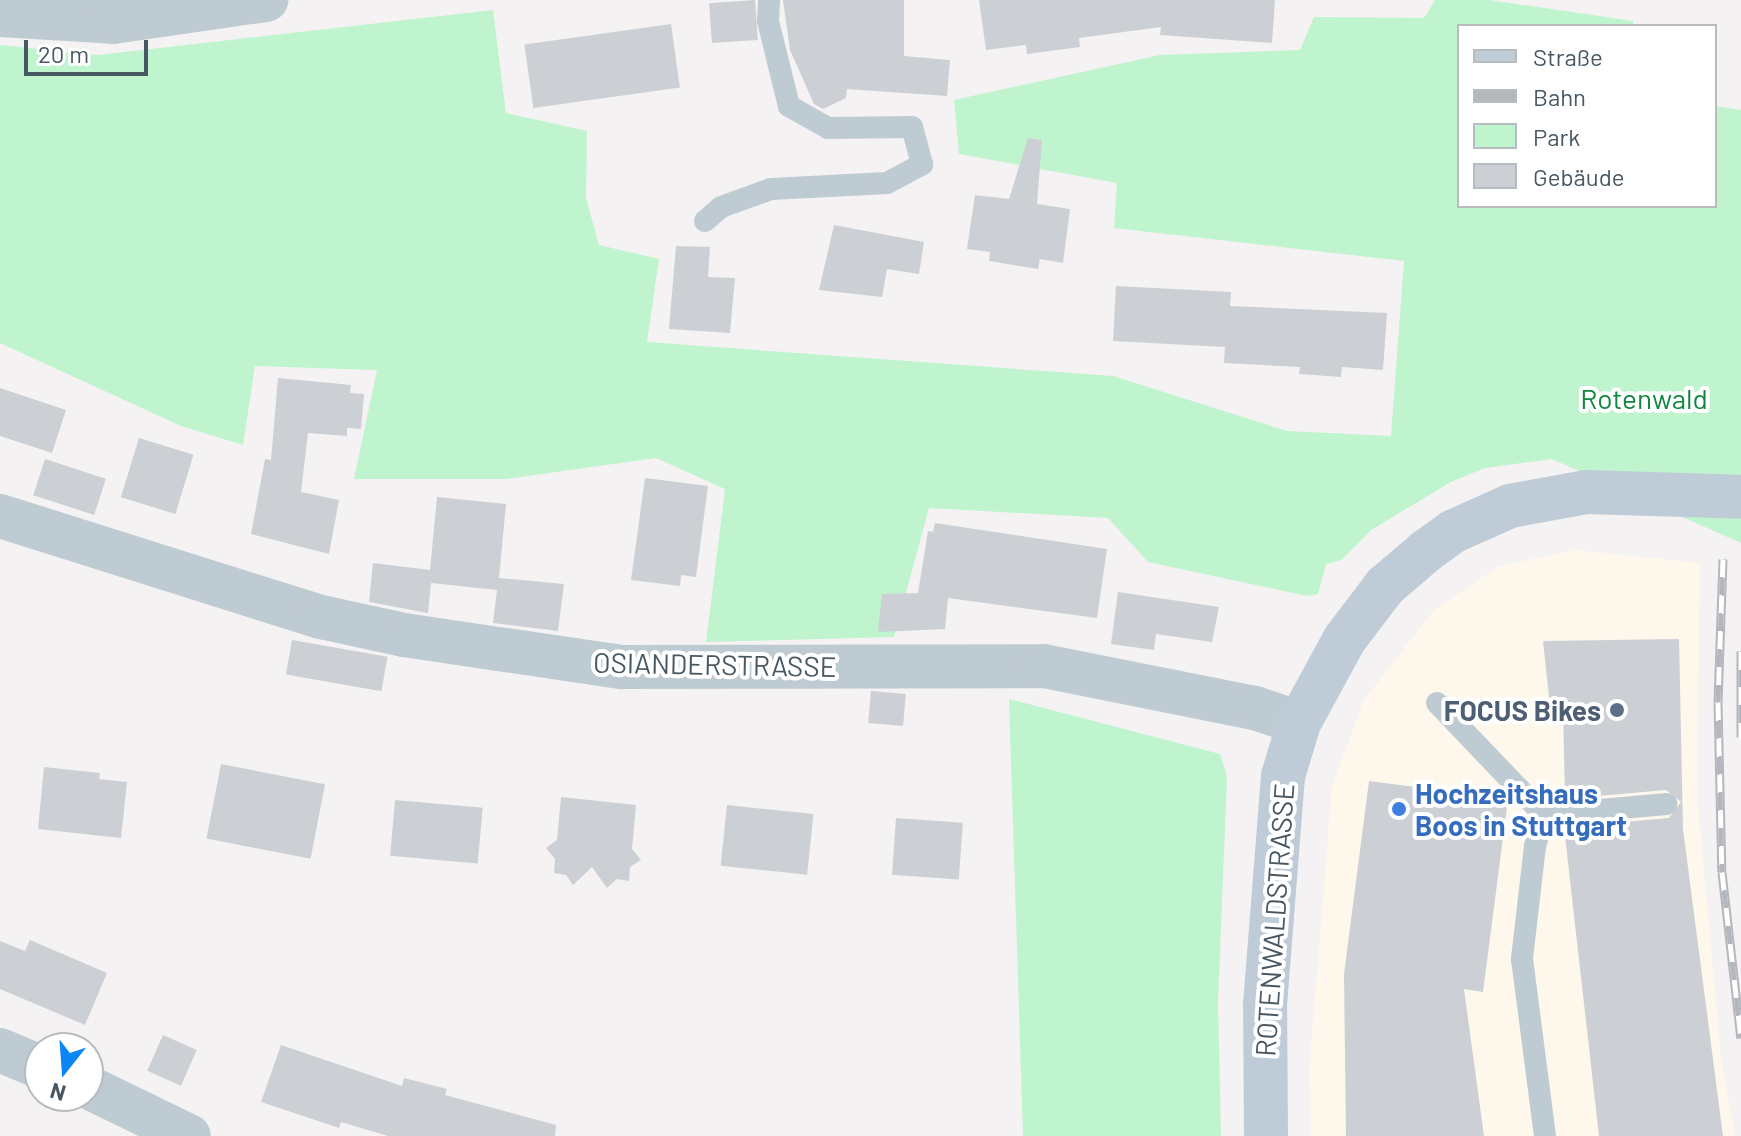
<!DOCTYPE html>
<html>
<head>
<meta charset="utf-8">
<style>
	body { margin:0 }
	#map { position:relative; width:1741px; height:1136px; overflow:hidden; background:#f4f2f2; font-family:Barlow,sans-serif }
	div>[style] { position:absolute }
	.commercial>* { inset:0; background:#fef7ec }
	.green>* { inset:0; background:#bff4ce }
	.building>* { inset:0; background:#ccd0d5; transform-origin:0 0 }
	.lane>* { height:22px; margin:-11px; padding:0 11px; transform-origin:11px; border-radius:11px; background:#bfcbd2 }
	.street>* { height:44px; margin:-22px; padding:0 22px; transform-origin:22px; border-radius:22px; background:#bfcbd2 }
	.secondary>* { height:44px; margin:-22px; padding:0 22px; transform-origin:22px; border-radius:22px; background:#bfccd7 }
	.rail>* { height:9px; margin-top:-4.5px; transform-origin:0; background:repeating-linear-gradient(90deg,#fff 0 18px,#b4b8bd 0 36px); box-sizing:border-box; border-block:2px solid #b4b8bd }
	.dots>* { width:22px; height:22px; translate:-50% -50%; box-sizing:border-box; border:4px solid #fff; border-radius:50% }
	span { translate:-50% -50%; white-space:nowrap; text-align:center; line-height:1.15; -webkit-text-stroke:8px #fff; paint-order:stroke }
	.park-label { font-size:28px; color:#108640 }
	.street-label { font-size:28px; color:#485862 }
	.service-label { font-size:28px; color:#4e5e75; font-weight:700 }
	.right { translate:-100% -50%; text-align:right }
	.shop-label { font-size:28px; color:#366cbe; font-weight:700 }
	.left { translate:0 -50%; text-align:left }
	.legend { position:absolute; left:1457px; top:24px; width:260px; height:184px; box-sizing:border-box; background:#fff; border:2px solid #b6bcc0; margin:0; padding:10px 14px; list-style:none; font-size:24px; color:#485862 }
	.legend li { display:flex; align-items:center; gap:16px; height:40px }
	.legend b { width:40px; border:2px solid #b6bcc0 }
	.north { position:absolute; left:24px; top:1032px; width:80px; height:80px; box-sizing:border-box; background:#fff; border:2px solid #b6bcc0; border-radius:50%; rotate:197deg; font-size:22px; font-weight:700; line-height:32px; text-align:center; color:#485862 }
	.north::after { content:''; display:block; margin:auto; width:28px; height:36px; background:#0b86f5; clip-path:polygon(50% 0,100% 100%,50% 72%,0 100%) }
	.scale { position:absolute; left:24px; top:40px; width:124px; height:36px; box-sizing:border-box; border:4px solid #485862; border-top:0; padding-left:10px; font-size:24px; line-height:28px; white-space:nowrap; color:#485862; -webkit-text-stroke:6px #fff; paint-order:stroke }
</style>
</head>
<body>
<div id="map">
	<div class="commercial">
		<i style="clip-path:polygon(1576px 550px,1700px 563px,1697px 794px,1721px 1057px,1735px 1136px,1311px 1136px,1309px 1072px,1332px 786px,1364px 700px,1434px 610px,1499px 566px)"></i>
	</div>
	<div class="green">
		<i style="clip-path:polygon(1435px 0,1489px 0,1633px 21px,1633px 26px,1459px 26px,1459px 206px,1715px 206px,1715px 106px,1741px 110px,1741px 543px,1552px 459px,1485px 468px,1451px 482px,1371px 530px,1341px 560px,1326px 564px,1318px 594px,1307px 596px,1148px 562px,1108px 518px,929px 508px,894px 637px,706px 642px,725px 489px,656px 458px,506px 479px,354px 479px,377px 370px,255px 366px,243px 445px,181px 426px,0 343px,0 45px,98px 55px,493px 10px,506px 113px,587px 131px,586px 198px,599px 245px,659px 259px,647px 342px,1113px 376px,1287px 431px,1391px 436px,1404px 261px,1114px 228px,1117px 183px,959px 154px,954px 100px,1160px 55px,1300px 50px,1314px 17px,1424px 18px)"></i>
		<i style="clip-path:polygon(1009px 699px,1220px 754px,1227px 777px,1218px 1003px,1221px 1136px,1023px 1136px)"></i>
	</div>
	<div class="building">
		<i style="left:755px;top:0;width:40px;height:46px;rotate:86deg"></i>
		<i style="clip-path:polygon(783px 0,904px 0,904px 56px,950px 60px,947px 96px,847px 89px,846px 98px,823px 109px,814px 104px,790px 50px)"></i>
		<i style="clip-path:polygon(979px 0,1275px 0,1272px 43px,1160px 35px,1161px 27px,1079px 38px,1080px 47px,1027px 54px,1026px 45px,986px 50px)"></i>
		<i style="left:671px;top:24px;width:64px;height:148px;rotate:82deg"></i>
		<i style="clip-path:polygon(1028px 138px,1042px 140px,1037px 204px,1070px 209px,1063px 263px,1040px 259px,1038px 269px,989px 261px,990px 252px,967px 249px,975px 195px,1009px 199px)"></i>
		<i style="clip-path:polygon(834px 225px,924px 242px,919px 274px,887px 269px,882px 297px,819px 290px)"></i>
		<i style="clip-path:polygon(676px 246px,710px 247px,708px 277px,735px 278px,730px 333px,669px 329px)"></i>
		<i style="clip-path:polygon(1116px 286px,1231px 292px,1230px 306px,1387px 313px,1383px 370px,1342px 367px,1341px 377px,1299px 374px,1300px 367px,1224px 363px,1225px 347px,1113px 341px)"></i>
		<i style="clip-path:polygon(278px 378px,351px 385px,350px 393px,364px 394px,361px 429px,347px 428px,347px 436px,308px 433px,301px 492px,339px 500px,329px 554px,251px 534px,265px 459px,271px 460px)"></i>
		<i style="clip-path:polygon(0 388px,66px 410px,52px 453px,0 436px)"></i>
		<i style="left:139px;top:438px;width:57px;height:62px;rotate:17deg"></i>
		<i style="left:45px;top:459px;width:64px;height:38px;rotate:18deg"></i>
		<i style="clip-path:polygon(645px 478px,708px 486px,696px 577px,681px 575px,680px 586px,631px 580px)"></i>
		<i style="clip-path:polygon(437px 497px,506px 504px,499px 578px,564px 584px,558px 631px,493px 623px,497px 590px,431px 583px,428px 613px,369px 602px,373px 563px,430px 570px)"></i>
		<i style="clip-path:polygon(935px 523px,1107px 549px,1097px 618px,948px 598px,945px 629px,878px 632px,882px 594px,918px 593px,928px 531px,933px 532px)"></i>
		<i style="clip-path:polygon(1118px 592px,1219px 607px,1212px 642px,1156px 634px,1154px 650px,1111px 644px)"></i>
		<i style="clip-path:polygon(1679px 639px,1683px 829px,1723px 1136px,1599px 1136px,1564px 827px,1669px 818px,1681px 802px,1666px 790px,1565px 799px,1563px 706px,1550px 706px,1543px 641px)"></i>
		<i style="left:292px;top:640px;width:97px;height:35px;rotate:10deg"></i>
		<i style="left:871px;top:691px;width:35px;height:32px;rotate:5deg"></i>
		<i style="left:221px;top:764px;width:106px;height:76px;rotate:11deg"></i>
		<i style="clip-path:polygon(44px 767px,100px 773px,99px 779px,127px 782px,121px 838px,38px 829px)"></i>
		<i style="clip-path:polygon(1369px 781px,1508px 799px,1483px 992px,1464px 989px,1484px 1136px,1346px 1136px,1344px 974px)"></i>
		<i style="clip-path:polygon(561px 797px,636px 805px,632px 849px,641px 860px,630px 867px,629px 881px,617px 879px,607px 888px,592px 867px,573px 885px,566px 875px,554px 873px,555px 859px,546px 848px,557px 840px)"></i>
		<i style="left:395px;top:800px;width:88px;height:56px;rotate:5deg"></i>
		<i style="left:727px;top:805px;width:87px;height:61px;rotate:6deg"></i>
		<i style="left:896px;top:818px;width:67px;height:57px;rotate:4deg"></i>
		<i style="clip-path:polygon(30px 940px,107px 973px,85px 1025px,0 989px,0 941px,25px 951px)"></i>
		<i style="left:163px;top:1035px;width:37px;height:39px;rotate:24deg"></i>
		<i style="clip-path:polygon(281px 1045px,402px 1086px,404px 1078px,447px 1089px,445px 1095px,556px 1125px,555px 1136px,388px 1136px,341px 1122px,339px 1128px,261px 1102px)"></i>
	</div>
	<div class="lane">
		<i style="left:705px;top:221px;width:21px;rotate:-41deg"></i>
		<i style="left:721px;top:207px;width:53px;rotate:-19.8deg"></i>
		<i style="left:771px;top:189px;width:116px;rotate:-3deg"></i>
		<i style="left:887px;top:183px;width:40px;rotate:-28deg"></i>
		<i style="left:922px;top:164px;width:38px;rotate:-105deg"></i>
		<i style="left:912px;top:127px;width:84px;rotate:179.3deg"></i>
		<i style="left:828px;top:128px;width:45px;rotate:-150.6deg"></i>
		<i style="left:789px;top:106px;width:88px;rotate:-103.9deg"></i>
		<i style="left:768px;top:21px;width:21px;rotate:-87deg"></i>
		<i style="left:1437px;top:703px;width:155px;rotate:46.3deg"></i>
		<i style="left:1544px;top:815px;width:32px;rotate:106deg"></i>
		<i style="left:1535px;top:846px;width:114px;rotate:96.6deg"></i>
		<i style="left:1522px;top:959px;width:178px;rotate:82.6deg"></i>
		<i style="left:1544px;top:815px;width:123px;rotate:-5.1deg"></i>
	</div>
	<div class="street">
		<i style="left:0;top:15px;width:113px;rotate:3.5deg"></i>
		<i style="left:113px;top:22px;width:155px;rotate:-8.2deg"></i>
		<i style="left:0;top:516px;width:337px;rotate:17.5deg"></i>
		<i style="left:321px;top:617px;width:85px;rotate:12.2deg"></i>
		<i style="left:404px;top:635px;width:220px;rotate:8.4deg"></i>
		<i style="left:622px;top:667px;width:422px;rotate:-0.1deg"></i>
		<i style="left:1044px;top:666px;width:215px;rotate:11.3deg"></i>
		<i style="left:1255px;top:708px;width:46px;rotate:18.8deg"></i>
		<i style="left:0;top:1050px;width:43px;rotate:23deg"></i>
		<i style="left:88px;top:1087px;width:112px;rotate:25.9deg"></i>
	</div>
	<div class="secondary">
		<i style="left:1266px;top:1136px;width:131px;rotate:-90.4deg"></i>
		<i style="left:1265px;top:1005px;width:230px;rotate:-85.5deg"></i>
		<i style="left:1283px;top:776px;width:55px;rotate:-73.2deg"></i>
		<i style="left:1299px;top:723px;width:94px;rotate:-61.5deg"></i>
		<i style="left:1344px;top:640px;width:68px;rotate:-52.8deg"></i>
		<i style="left:1385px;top:586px;width:54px;rotate:-40.5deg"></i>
		<i style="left:1426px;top:551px;width:32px;rotate:-36deg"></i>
		<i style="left:1452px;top:532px;width:64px;rotate:-24.1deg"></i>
		<i style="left:1510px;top:506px;width:77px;rotate:-10.4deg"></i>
		<i style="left:1586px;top:492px;width:155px;rotate:1.8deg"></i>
	</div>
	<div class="rail">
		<i style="left:1723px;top:559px;width:143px;rotate:92deg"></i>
		<i style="left:1718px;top:702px;width:170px;rotate:88.7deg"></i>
		<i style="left:1722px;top:872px;width:167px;rotate:83.5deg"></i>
		<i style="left:1741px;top:651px;width:86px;rotate:90deg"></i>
	</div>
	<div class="dots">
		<i style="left:1617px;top:710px;background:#5c6f8a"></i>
		<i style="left:1399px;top:809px;background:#3f7fe0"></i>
	</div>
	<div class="park-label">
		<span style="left:1644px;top:398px">Rotenwald</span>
	</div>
	<div class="street-label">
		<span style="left:715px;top:664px;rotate:1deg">OSIANDERSTRASSE</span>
		<span style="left:1274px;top:920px;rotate:-86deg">ROTENWALDSTRASSE</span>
	</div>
	<div class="service-label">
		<span class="right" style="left:1601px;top:710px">FOCUS Bikes</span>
	</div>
	<div class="shop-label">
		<span class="left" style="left:1415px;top:809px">Hochzeitshaus<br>Boos in Stuttgart</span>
	</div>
	<ul class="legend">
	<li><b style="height:10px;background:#bfccd7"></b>Straße</li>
	<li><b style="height:10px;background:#b4b8bd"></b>Bahn</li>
	<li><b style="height:22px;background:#bff4ce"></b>Park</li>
	<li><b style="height:22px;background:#ccd0d5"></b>Gebäude</li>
	</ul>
	<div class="north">N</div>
	<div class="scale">20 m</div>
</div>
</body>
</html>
